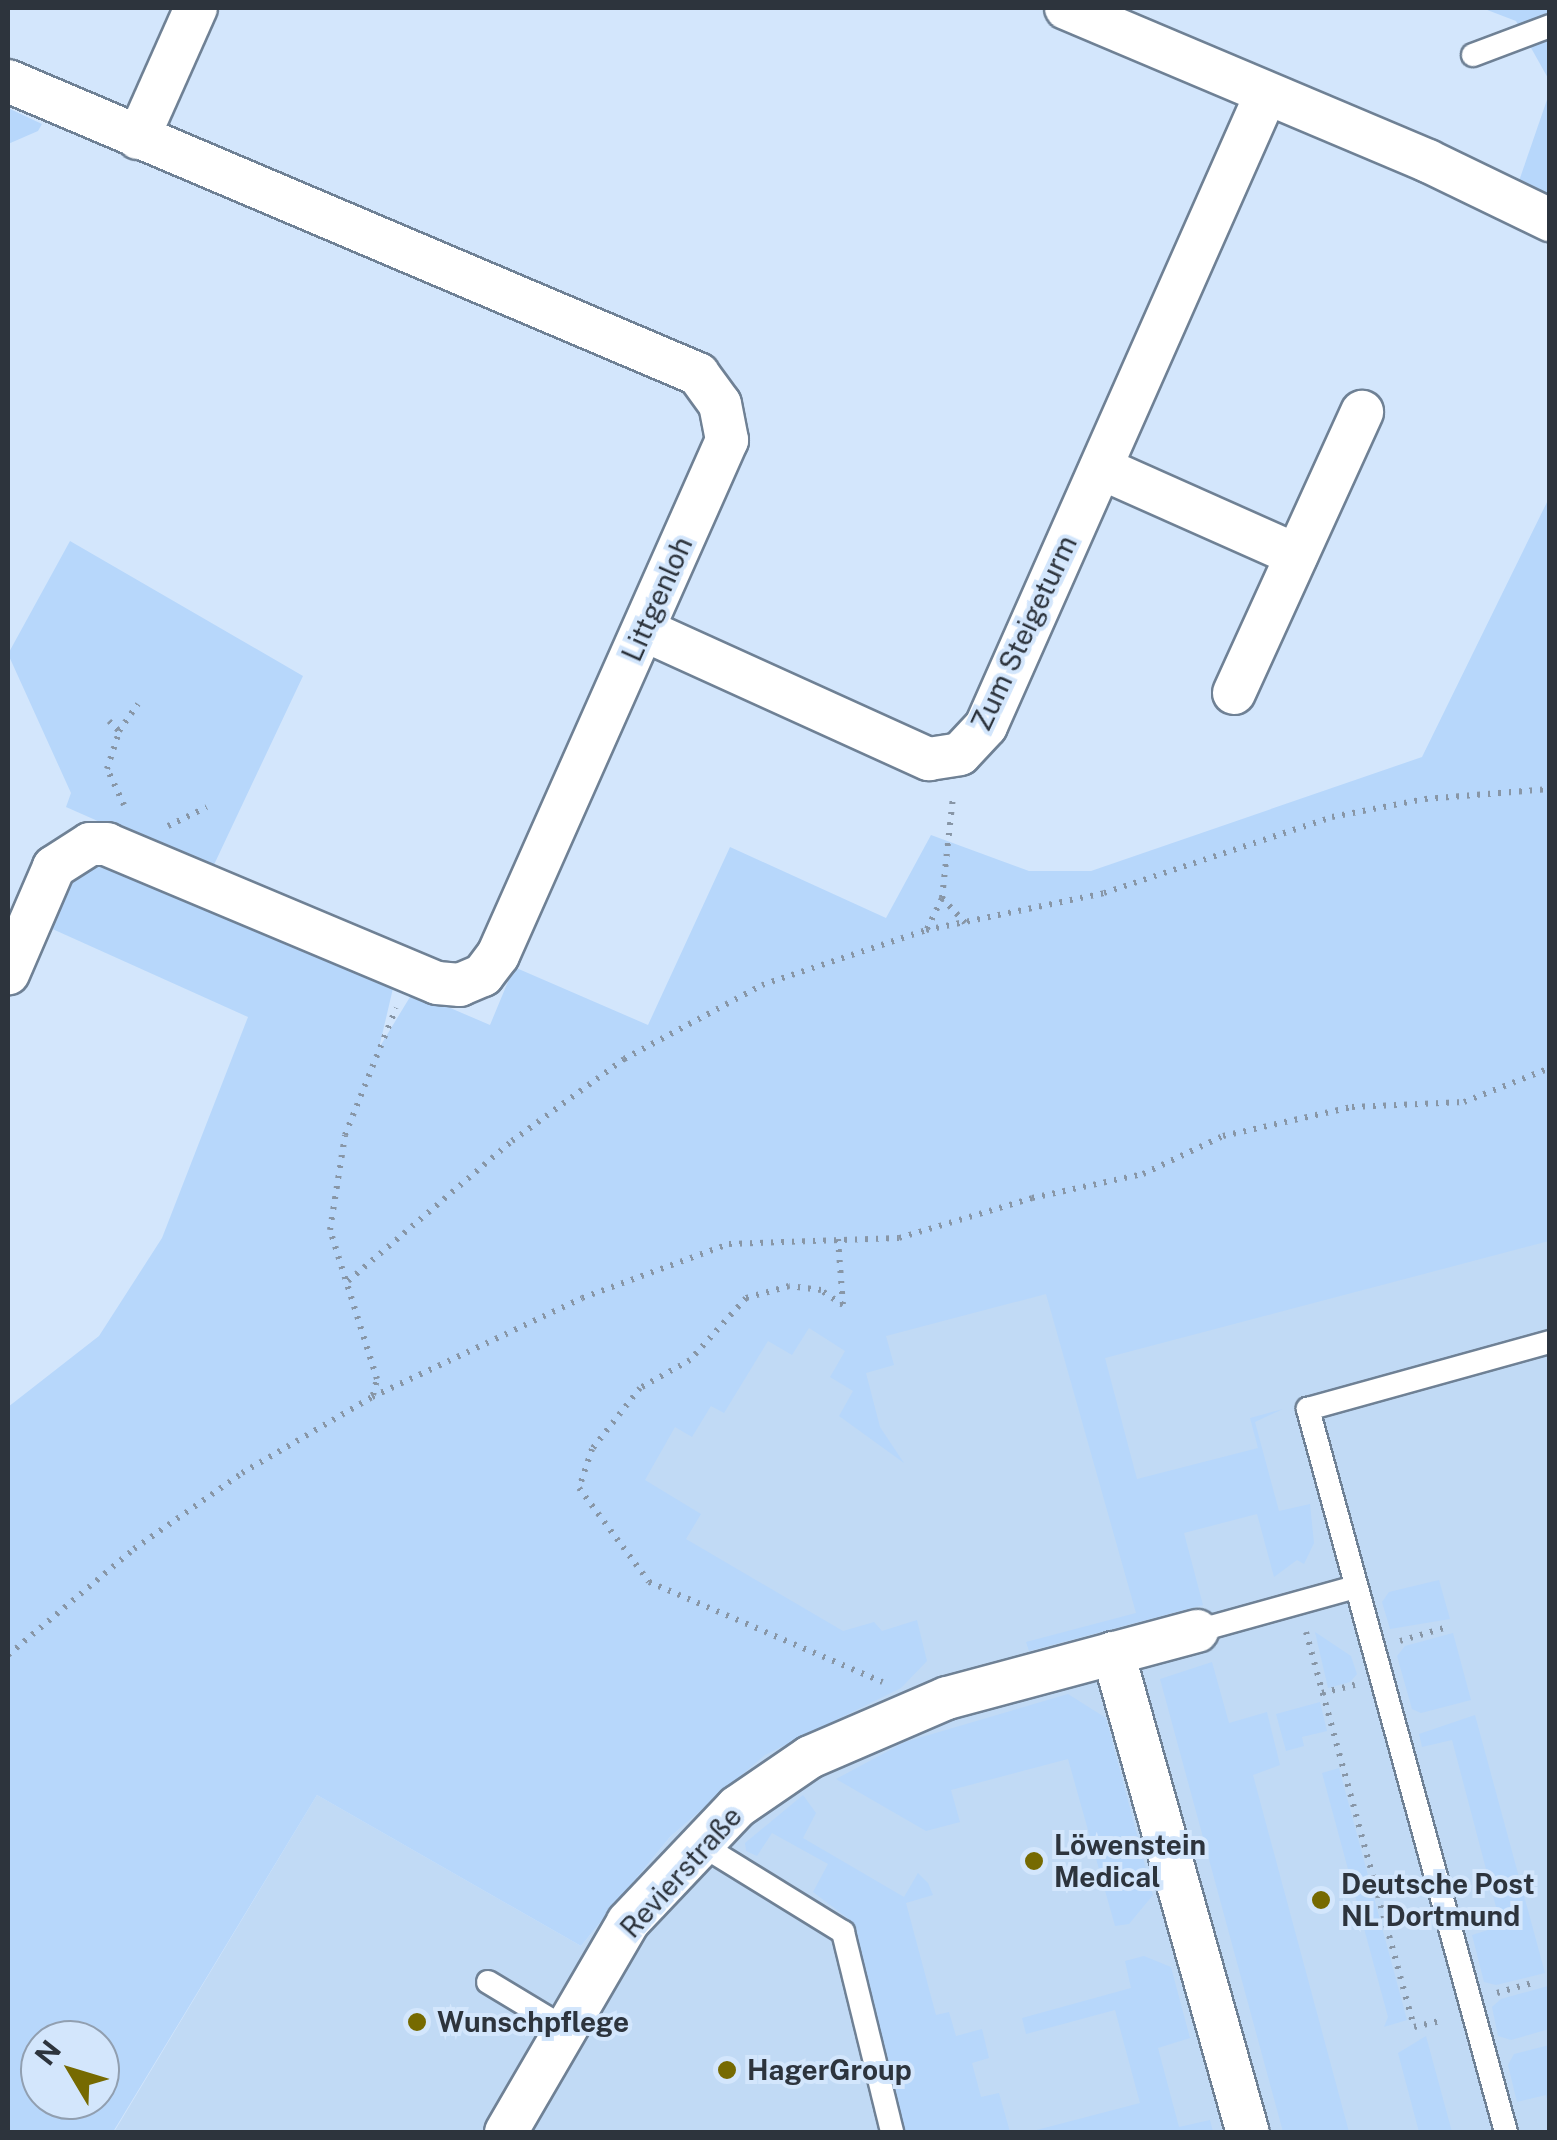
<!DOCTYPE html>
<html>
<head>
<meta charset="utf-8">
<style>
	body { margin:0 }
	#map { position:relative; width:1557px; height:2140px; overflow:hidden; background:#d3e6fc; font-family:"Public Sans",sans-serif }
	div>[style] { position:absolute }
	.built>* { inset:0; background:#c1daf5 }
	.green>* { inset:0; background:#b7d7fb }
	.path>* { height:6px; margin-top:-3px; transform-origin:0; background:repeating-linear-gradient(90deg,#8896a6 0 2.5px,transparent 0 10.5px) }
	.roads { filter:drop-shadow(2px 0 #6f8195) drop-shadow(-2px 0 #6f8195) drop-shadow(0 2px #6f8195) drop-shadow(0 -2px #6f8195) }
	.service>* { height:22px; margin:-11px; padding:0 11px; transform-origin:11px; border-radius:11px; background:#fff }
	.minor>* { height:42px; margin:-21px; padding:0 21px; transform-origin:21px; border-radius:21px; background:#fff }
	.dots>* { width:28px; height:28px; translate:-50% -50%; box-sizing:border-box; border:5px solid #d3e6fc; border-radius:50% }
	span { translate:-50% -50%; white-space:nowrap; text-align:center; line-height:1.15; -webkit-text-stroke:8px #d3e6fc; paint-order:stroke }
	.street-label { font-size:28px; color:#2d343d }
	.poi-label { font-size:28px; color:#2d343d; font-weight:700 }
	.left { translate:0 -50%; text-align:left }
	.frame { position:absolute; inset:0; border:10px solid #2d343d; pointer-events:none }
	.north { position:absolute; left:20px; top:2020px; width:100px; height:100px; box-sizing:border-box; background:#d3e6fc; border:2px solid #919fb0; border-radius:50%; rotate:308deg; font-size:28px; font-weight:700; line-height:40px; text-align:center; color:#2d343d }
	.north::after { content:''; display:block; margin:auto; width:35px; height:45px; background:#766a01; clip-path:polygon(50% 0,100% 100%,50% 72%,0 100%) }
</style>
</head>
<body>
<div id="map">
	<div class="built">
		<i style="clip-path:polygon(1549px 1240px,1549px 2132px,114px 2132px,317px 1795px,581px 1946px,670px 1837px,765px 1754px,903px 1683px,622px 1510px,691px 1397px,799px 1313px)"></i>
	</div>
	<div class="green">
		<i style="clip-path:polygon(1482px 8px,1549px 8px,1549px 80px,1516px 21px)"></i>
		<i style="clip-path:polygon(1549px 94px,1549px 230px,1509px 210px)"></i>
		<i style="clip-path:polygon(8px 108px,42px 124px,38px 131px,8px 144px)"></i>
		<i style="clip-path:polygon(evenodd,1549px 498px,1549px 1241px,1105px 1358px,1137px 1479px,1258px 1448px,1250px 1418px,1283px 1409px,1255px 1422px,1279px 1511px,1310px 1504px,1314px 1543px,1304px 1564px,1297px 1560px,1274px 1577px,1257px 1514px,1184px 1533px,1203px 1605px,1029px 1651px,1026px 1642px,1136px 1613px,1046px 1294px,886px 1336px,894px 1365px,866px 1373px,880px 1427px,904px 1463px,839px 1416px,853px 1391px,830px 1377px,845px 1351px,809px 1328px,792px 1355px,768px 1341px,724px 1413px,711px 1406px,692px 1437px,675px 1427px,645px 1480px,701px 1514px,686px 1539px,843px 1631px,874px 1622px,882px 1631px,917px 1620px,927px 1661px,901px 1688px,765px 1755px,670px 1837px,581px 1946px,317px 1795px,113px 2132px,8px 2132px,8px 1407px,99px 1336px,162px 1238px,248px 1017px,48px 927px,73px 877px,106px 863px,394px 984px,379px 1048px,413px 992px,490px 1025px,514px 967px,648px 1025px,730px 847px,886px 918px,931px 835px,1029px 871px,1091px 871px,1422px 757px,1549px 498px,40px 2040px,100px 2040px,100px 2100px,40px 2100px,40px 2040px)"></i>
		<i style="clip-path:polygon(70px 541px,303px 676px,211px 871px,66px 807px,71px 793px,8px 654px)"></i>
		<i style="clip-path:polygon(1439px 1580px,1450px 1619px,1390px 1629px,1382px 1602px,1389px 1592px)"></i>
		<i style="clip-path:polygon(1315px 1632px,1351px 1656px,1357px 1674px,1350px 1682px,1328px 1688px)"></i>
		<i style="clip-path:polygon(1453px 1633px,1471px 1700px,1421px 1713px,1412px 1709px,1397px 1656px,1405px 1646px)"></i>
		<i style="clip-path:polygon(1212px 1662px,1229px 1723px,1267px 1712px,1280px 1765px,1253px 1775px,1349px 2132px,1283px 2132px,1160px 1679px)"></i>
		<i style="clip-path:polygon(1068px 1694px,1106px 1718px,1153px 1895px,1129px 1924px,1115px 1926px,1068px 1759px,951px 1790px,960px 1822px,926px 1831px,836px 1779px,905px 1742px)"></i>
		<i style="clip-path:polygon(1320px 1702px,1327px 1731px,1302px 1737px,1304px 1746px,1286px 1751px,1276px 1714px)"></i>
		<i style="clip-path:polygon(1475px 1715px,1545px 1973px,1496px 1985px,1484px 1982px,1472px 1935px,1501px 1926px,1452px 1740px,1422px 1747px,1419px 1734px)"></i>
		<i style="clip-path:polygon(1339px 1768px,1407px 2020px,1384px 2027px,1388px 2017px,1322px 1773px)"></i>
		<i style="clip-path:polygon(803px 1795px,816px 1813px,803px 1838px,904px 1897px,918px 1873px,928px 1883px,933px 1895px,906px 1903px,936px 2015px,949px 2012px,956px 2036px,982px 2029px,989px 2058px,972px 2063px,981px 2097px,999px 2093px,1010px 2132px,905px 2132px,854px 1923px,813px 1892px,828px 1864px,772px 1833px,757px 1856px,746px 1851px,745px 1843px)"></i>
		<i style="clip-path:polygon(1144px 1956px,1171px 1967px,1190px 2038px,1158px 2048px,1179px 2127px,1210px 2120px,1213px 2132px,1029px 2132px,1140px 2103px,1115px 2010px,1026px 2034px,1022px 2018px,1131px 1988px,1125px 1961px)"></i>
		<i style="clip-path:polygon(1548px 1986px,1549px 2029px,1511px 2040px,1498px 2036px,1492px 2007px,1501px 1999px)"></i>
		<i style="clip-path:polygon(1426px 2036px,1452px 2132px,1419px 2132px,1398px 2053px)"></i>
		<i style="clip-path:polygon(1549px 2045px,1549px 2106px,1546px 2095px,1517px 2102px,1508px 2065px,1514px 2054px)"></i>
	</div>
	<div class="path">
		<i style="left:109px;top:721px;width:14px;rotate:45deg"></i>
		<i style="left:124px;top:805px;width:40px;rotate:-115deg"></i>
		<i style="left:107px;top:769px;width:40px;rotate:-72deg"></i>
		<i style="left:119px;top:731px;width:33px;rotate:-55deg"></i>
		<i style="left:168px;top:826px;width:43px;rotate:-26deg"></i>
		<i style="left:942px;top:898px;width:34px;rotate:47deg"></i>
		<i style="left:927px;top:929px;width:34px;rotate:-64deg"></i>
		<i style="left:942px;top:898px;width:103px;rotate:-83.8deg"></i>
		<i style="left:838px;top:1239px;width:66px;rotate:85.7deg"></i>
		<i style="left:843px;top:1305px;width:27px;rotate:-146deg"></i>
		<i style="left:821px;top:1290px;width:32px;rotate:-173deg"></i>
		<i style="left:789px;top:1286px;width:45px;rotate:164.4deg"></i>
		<i style="left:746px;top:1298px;width:84px;rotate:132.1deg"></i>
		<i style="left:690px;top:1360px;width:57px;rotate:150.8deg"></i>
		<i style="left:640px;top:1388px;width:78px;rotate:128.2deg"></i>
		<i style="left:592px;top:1449px;width:41px;rotate:108.4deg"></i>
		<i style="left:579px;top:1488px;width:117px;rotate:53.3deg"></i>
		<i style="left:649px;top:1582px;width:254px;rotate:23.2deg"></i>
		<i style="left:348px;top:1281px;width:216px;rotate:-40.5deg"></i>
		<i style="left:512px;top:1141px;width:139px;rotate:-36.2deg"></i>
		<i style="left:624px;top:1059px;width:157px;rotate:-28.2deg"></i>
		<i style="left:762px;top:985px;width:173px;rotate:-18.5deg"></i>
		<i style="left:926px;top:930px;width:182px;rotate:-11.7deg"></i>
		<i style="left:1104px;top:893px;width:240px;rotate:-18.4deg"></i>
		<i style="left:1332px;top:817px;width:95px;rotate:-11deg"></i>
		<i style="left:1425px;top:799px;width:125px;rotate:-4.6deg"></i>
		<i style="left:373px;top:1395px;width:16px;rotate:-76deg"></i>
		<i style="left:377px;top:1379px;width:156px;rotate:-107.5deg"></i>
		<i style="left:330px;top:1230px;width:96px;rotate:-81deg"></i>
		<i style="left:345px;top:1135px;width:137px;rotate:-68.1deg"></i>
		<i style="left:1306px;top:1632px;width:409px;rotate:74.7deg"></i>
		<i style="left:1414px;top:2027px;width:31px;rotate:-13deg"></i>
		<i style="left:1400px;top:1641px;width:49px;rotate:-16.6deg"></i>
		<i style="left:8px;top:1655px;width:165px;rotate:-40.1deg"></i>
		<i style="left:134px;top:1549px;width:132px;rotate:-35.1deg"></i>
		<i style="left:242px;top:1473px;width:151px;rotate:-30.3deg"></i>
		<i style="left:372px;top:1397px;width:232px;rotate:-25.2deg"></i>
		<i style="left:582px;top:1298px;width:157px;rotate:-20.2deg"></i>
		<i style="left:729px;top:1244px;width:170px;rotate:-2deg"></i>
		<i style="left:899px;top:1238px;width:139px;rotate:-16.7deg"></i>
		<i style="left:1032px;top:1198px;width:114px;rotate:-12.2deg"></i>
		<i style="left:1143px;top:1174px;width:89px;rotate:-25.4deg"></i>
		<i style="left:1223px;top:1136px;width:132px;rotate:-12.7deg"></i>
		<i style="left:1352px;top:1107px;width:112px;rotate:-2.6deg"></i>
		<i style="left:1464px;top:1102px;width:92px;rotate:-21.6deg"></i>
		<i style="left:1322px;top:1693px;width:34px;rotate:-14deg"></i>
		<i style="left:1497px;top:1993px;width:36px;rotate:-16deg"></i>
	</div>
	<div class="roads">
		<div class="service">
			<i style="left:1473px;top:55px;width:82px;rotate:-20.6deg"></i>
			<i style="left:1197px;top:1631px;width:165px;rotate:-15.5deg"></i>
			<i style="left:700px;top:1844px;width:168px;rotate:31.6deg"></i>
			<i style="left:843px;top:1932px;width:206px;rotate:76.2deg"></i>
			<i style="left:488px;top:1982px;width:91px;rotate:31.1deg"></i>
			<i style="left:1506px;top:2132px;width:750px;rotate:-105.32deg"></i>
			<i style="left:1308px;top:1409px;width:251px;rotate:-15.5deg"></i>
		</div>
		<div class="minor">
			<i style="left:1066px;top:8px;width:393px;rotate:22.9deg"></i>
			<i style="left:1428px;top:161px;width:136px;rotate:25.8deg"></i>
			<i style="left:8px;top:81px;width:750px;rotate:23.01deg"></i>
			<i style="left:698px;top:374px;width:37px;rotate:54deg"></i>
			<i style="left:720px;top:404px;width:37px;rotate:79deg"></i>
			<i style="left:727px;top:440px;width:564px;rotate:113.97deg"></i>
			<i style="left:498px;top:955px;width:25px;rotate:127deg"></i>
			<i style="left:483px;top:975px;width:25px;rotate:157deg"></i>
			<i style="left:460px;top:985px;width:23px;rotate:-175deg"></i>
			<i style="left:437px;top:983px;width:358px;rotate:-157.2deg"></i>
			<i style="left:107px;top:844px;width:17px;rotate:180deg"></i>
			<i style="left:90px;top:844px;width:43px;rotate:147.4deg"></i>
			<i style="left:54px;top:867px;width:116px;rotate:113.3deg"></i>
			<i style="left:138px;top:138px;width:142px;rotate:-66deg"></i>
			<i style="left:1101px;top:468px;width:214px;rotate:24deg"></i>
			<i style="left:644px;top:630px;width:313px;rotate:24.4deg"></i>
			<i style="left:929px;top:759px;width:31px;rotate:-9deg"></i>
			<i style="left:960px;top:754px;width:38px;rotate:-47deg"></i>
			<i style="left:986px;top:726px;width:691px;rotate:-66.1deg"></i>
			<i style="left:1234px;top:693px;width:309px;rotate:-65.5deg"></i>
			<i style="left:1113px;top:1653px;width:498px;rotate:74.3deg"></i>
			<i style="left:506px;top:2132px;width:243px;rotate:-59.8deg"></i>
			<i style="left:628px;top:1922px;width:158px;rotate:-46.5deg"></i>
			<i style="left:737px;top:1807px;width:88px;rotate:-34.4deg"></i>
			<i style="left:810px;top:1757px;width:149px;rotate:-23.3deg"></i>
			<i style="left:947px;top:1698px;width:259px;rotate:-15deg"></i>
		</div>
	</div>
	<div class="dots">
		<i style="left:1034px;top:1861px;background:#766a01"></i>
		<i style="left:1321px;top:1900px;background:#766a01"></i>
		<i style="left:417px;top:2022px;background:#766a01"></i>
		<i style="left:727px;top:2070px;background:#766a01"></i>
	</div>
	<div class="street-label">
		<span style="left:657px;top:599px;rotate:-66deg">Littgenloh</span>
		<span style="left:1024px;top:633px;rotate:-65deg">Zum Steigeturm</span>
		<span style="left:681px;top:1872px;rotate:-48deg">Revierstraße</span>
	</div>
	<div class="poi-label">
		<span class="left" style="left:1054px;top:1861px">Löwenstein<br>Medical</span>
		<span class="left" style="left:1341px;top:1900px">Deutsche Post<br>NL Dortmund</span>
		<span class="left" style="left:437px;top:2022px">Wunschpflege</span>
		<span class="left" style="left:747px;top:2070px">HagerGroup</span>
	</div>
	<div class="frame"></div>
	<div class="north">N</div>
</div>
</body>
</html>
